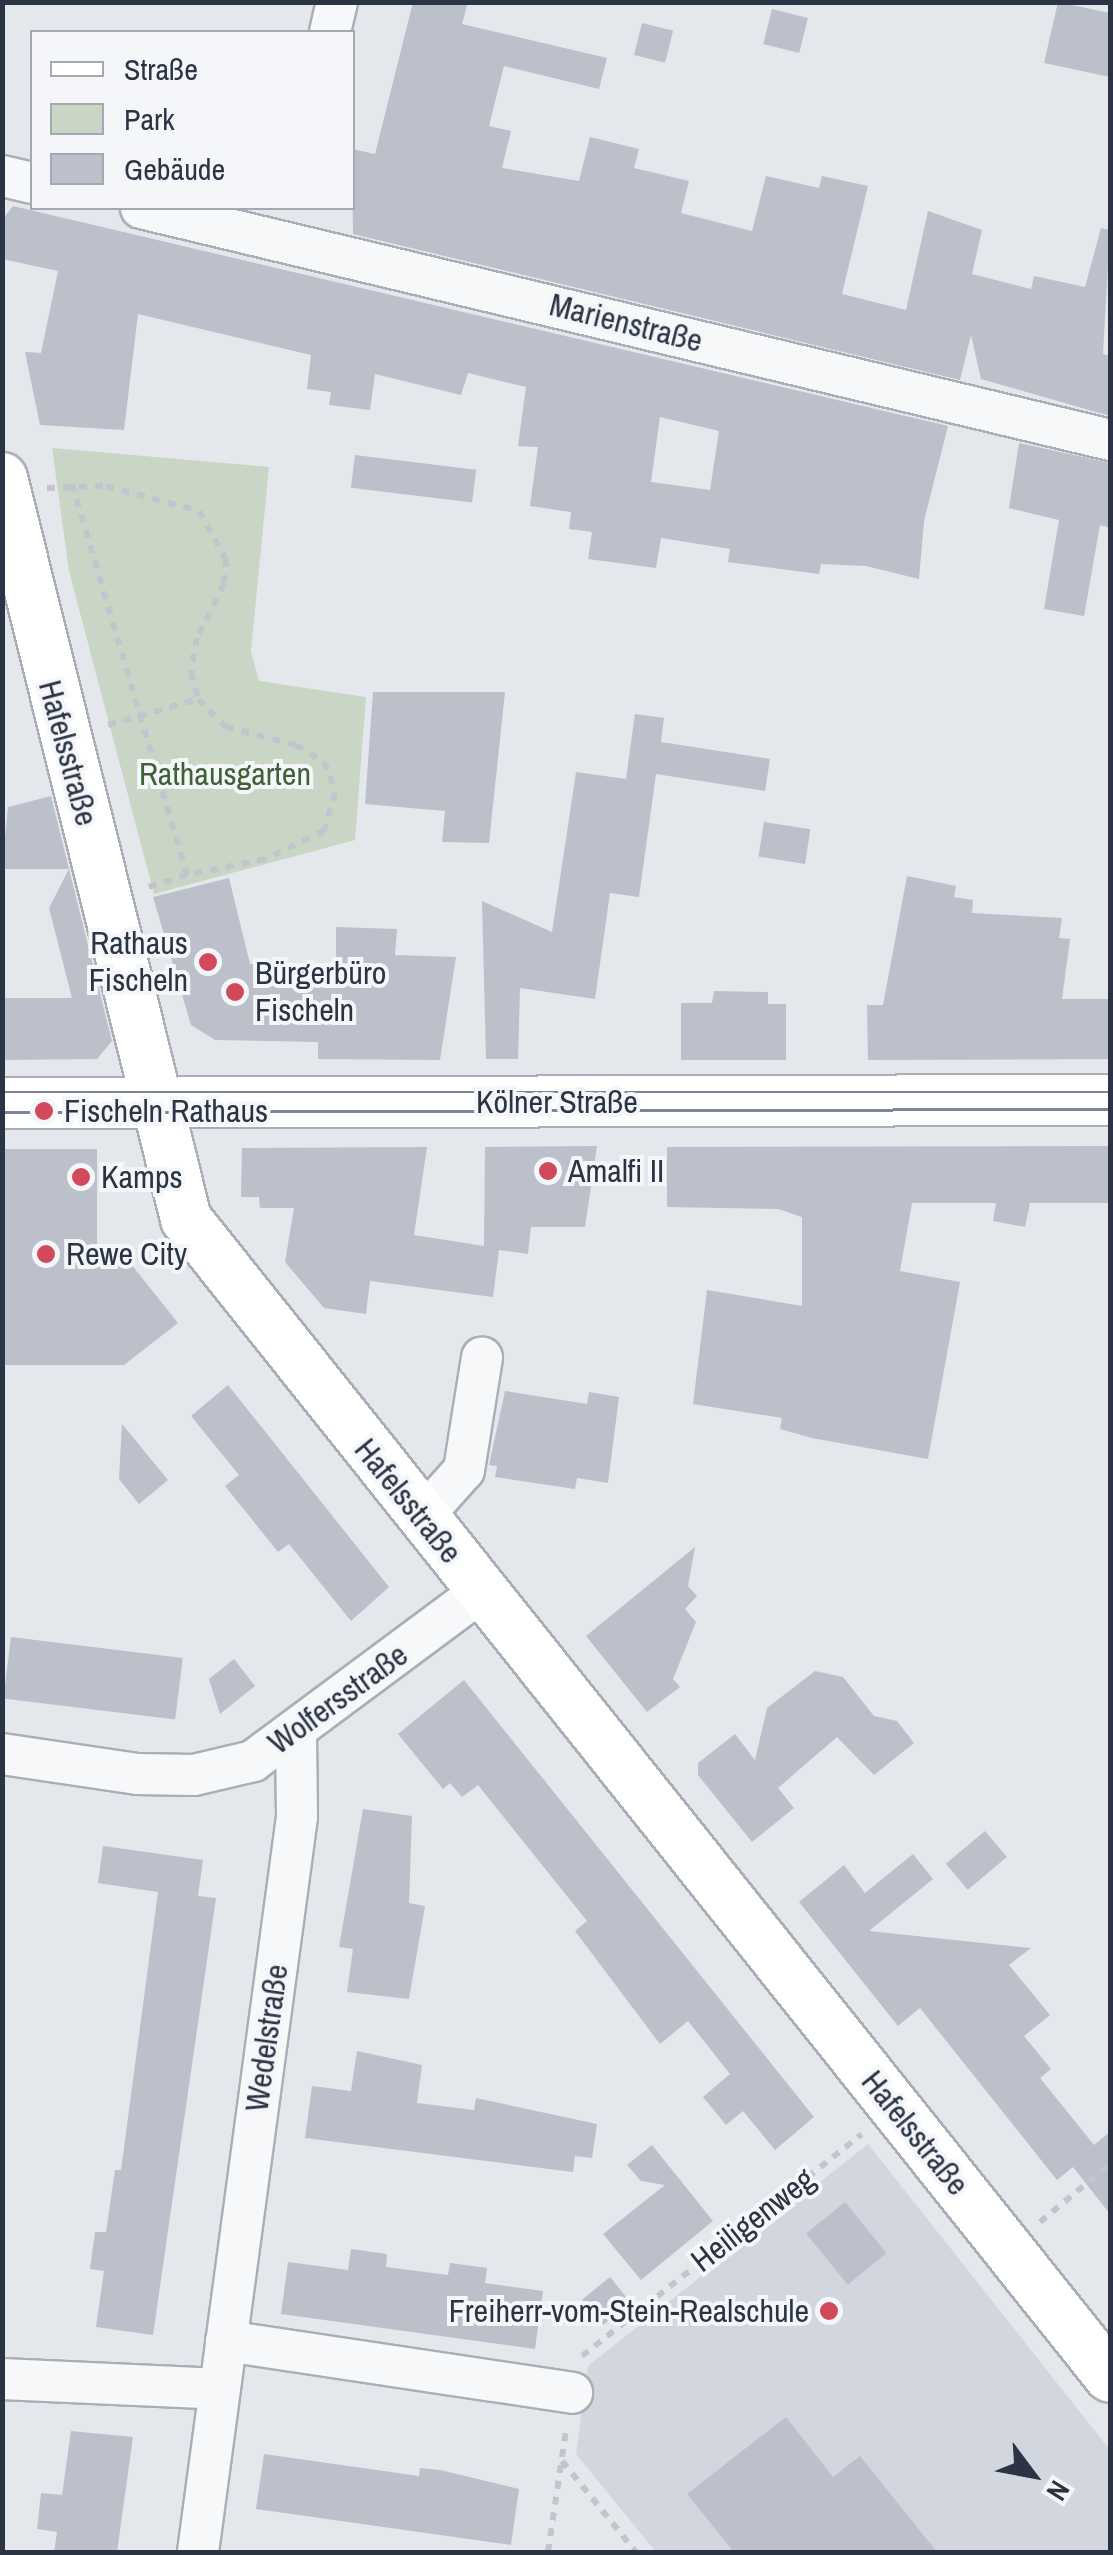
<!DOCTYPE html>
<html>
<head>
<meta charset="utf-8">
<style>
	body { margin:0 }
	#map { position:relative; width:1113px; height:2555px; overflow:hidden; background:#e4e7ec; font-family:"Archivo Narrow",sans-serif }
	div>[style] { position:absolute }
	.built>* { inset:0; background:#d2d6de }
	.green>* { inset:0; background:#c9d6c5 }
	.building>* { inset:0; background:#bbc0ca; transform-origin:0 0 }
	.path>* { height:6px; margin-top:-3px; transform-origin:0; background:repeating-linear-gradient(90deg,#c2c5cb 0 8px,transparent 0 16px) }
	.roads { filter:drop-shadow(2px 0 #a9aeb7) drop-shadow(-2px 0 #a9aeb7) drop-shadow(0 2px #a9aeb7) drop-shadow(0 -2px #a9aeb7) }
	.minor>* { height:40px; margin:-20px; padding:0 20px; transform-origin:20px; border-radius:20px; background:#f7f8fa }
	.major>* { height:50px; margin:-25px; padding:0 25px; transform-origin:25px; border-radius:25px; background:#fff }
	.tram>* { height:2.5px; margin:-1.25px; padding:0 1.25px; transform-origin:1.25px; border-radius:1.25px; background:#7d8696 }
	.dots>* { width:28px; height:28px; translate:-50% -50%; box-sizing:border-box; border:5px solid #f4f6f9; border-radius:50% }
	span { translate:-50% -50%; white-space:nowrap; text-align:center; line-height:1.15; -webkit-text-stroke:8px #f4f6f9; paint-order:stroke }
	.street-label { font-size:32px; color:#2b3445 }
	.park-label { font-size:32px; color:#3f6138 }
	.poi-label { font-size:32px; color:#2b3445 }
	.right { translate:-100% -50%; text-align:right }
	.left { translate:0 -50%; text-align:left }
	.frame { position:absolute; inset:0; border:5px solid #2b3445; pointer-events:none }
	.legend { position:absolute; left:30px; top:30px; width:325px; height:180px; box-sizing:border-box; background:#f4f6f9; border:2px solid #a4a8b1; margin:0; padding:12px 18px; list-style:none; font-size:30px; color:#2b3445 }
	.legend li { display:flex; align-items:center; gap:20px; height:50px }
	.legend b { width:50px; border:2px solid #a4a8b1 }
	.north { position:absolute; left:983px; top:2425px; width:100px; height:100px; -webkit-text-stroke:8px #f4f6f9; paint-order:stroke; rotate:122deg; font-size:28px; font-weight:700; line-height:40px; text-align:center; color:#2b3445 }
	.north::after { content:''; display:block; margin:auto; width:35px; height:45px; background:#2b3445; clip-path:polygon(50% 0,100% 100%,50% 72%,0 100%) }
</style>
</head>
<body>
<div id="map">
	<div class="built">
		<i style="clip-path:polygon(868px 2144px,1110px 2450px,1110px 2552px,656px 2552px,576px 2454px,588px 2366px)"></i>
	</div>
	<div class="green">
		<i style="clip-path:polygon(52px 448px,269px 467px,251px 651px,259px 681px,366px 697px,355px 840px,154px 894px,69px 571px)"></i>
	</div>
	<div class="building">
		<i style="clip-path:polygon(413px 2px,468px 2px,462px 24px,607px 58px,599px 89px,504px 66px,489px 126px,511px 131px,502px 168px,579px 181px,590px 137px,639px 149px,634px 168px,689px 181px,681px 213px,752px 231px,766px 176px,819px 188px,822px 176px,868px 186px,842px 294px,906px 310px,928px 211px,982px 230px,972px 274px,1031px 289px,1034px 276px,1085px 287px,1101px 228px,1110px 230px,1103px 354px,1110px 356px,1110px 416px,981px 379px,971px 335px,960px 380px,353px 234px,352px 149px,375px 154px)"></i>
		<i style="clip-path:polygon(1058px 2px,1110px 13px,1110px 77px,1044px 63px)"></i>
		<i style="left:772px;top:9px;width:37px;height:36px;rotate:14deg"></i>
		<i style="left:642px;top:23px;width:32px;height:33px;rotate:14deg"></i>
		<i style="clip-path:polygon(evenodd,13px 206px,948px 426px,924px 521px,919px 579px,866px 566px,821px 564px,819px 574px,728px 562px,730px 549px,661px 538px,656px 568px,588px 559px,592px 532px,569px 529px,571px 512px,530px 506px,538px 447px,518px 446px,526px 387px,468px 373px,461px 395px,375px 374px,370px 410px,329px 405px,331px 392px,307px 389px,311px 355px,138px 314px,124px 430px,40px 425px,25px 352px,41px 353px,58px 271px,2px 259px,2px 220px,13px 206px,660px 417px,719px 431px,710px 490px,651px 482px,660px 417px)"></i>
		<i style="clip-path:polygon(1019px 443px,1110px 463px,1110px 528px,1100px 525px,1084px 616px,1044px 609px,1059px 520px,1009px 508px)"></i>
		<i style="left:355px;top:455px;width:122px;height:33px;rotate:7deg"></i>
		<i style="clip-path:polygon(373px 692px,505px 692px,489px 843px,442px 842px,445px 811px,365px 804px)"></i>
		<i style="clip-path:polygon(635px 714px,664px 718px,661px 742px,770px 759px,765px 791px,656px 774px,639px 897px,610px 893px,595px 999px,520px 988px,518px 1059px,486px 1059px,482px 901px,552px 932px,576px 772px,626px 779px)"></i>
		<i style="clip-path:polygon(51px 796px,69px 869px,2px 869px,8px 807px)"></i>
		<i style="left:764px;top:822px;width:47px;height:35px;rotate:9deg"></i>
		<i style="clip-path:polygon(69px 869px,112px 1041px,97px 1059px,2px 1060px,2px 998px,72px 998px,49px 908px)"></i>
		<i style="clip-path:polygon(907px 876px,956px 886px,954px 897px,973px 900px,972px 913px,1062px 918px,1059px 938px,1070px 939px,1062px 999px,1110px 999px,1110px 1059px,868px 1060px,867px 1005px,883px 1005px)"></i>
		<i style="clip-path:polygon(229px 878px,250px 964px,336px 967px,336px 927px,397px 929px,395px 955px,456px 957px,440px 1060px,318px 1059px,318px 1042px,215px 1040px,191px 1025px,153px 897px)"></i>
		<i style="clip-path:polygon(714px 991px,768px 992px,768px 1004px,786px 1004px,786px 1060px,681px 1060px,681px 1003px,712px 1003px)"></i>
		<i style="clip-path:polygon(597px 1146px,585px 1227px,531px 1227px,528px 1254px,499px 1250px,493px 1297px,370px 1281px,366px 1314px,324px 1308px,285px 1262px,294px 1208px,260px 1208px,259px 1197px,241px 1197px,242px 1148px,427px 1147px,414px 1235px,484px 1246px,485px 1147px)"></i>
		<i style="clip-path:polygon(1110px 1146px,1110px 1203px,1030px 1203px,1025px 1227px,993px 1221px,996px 1203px,912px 1203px,900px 1271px,960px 1282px,928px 1459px,812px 1438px,780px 1429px,782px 1418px,693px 1404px,707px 1290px,802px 1306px,802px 1217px,778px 1209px,667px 1207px,667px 1147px)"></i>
		<i style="clip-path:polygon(2px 1149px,97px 1149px,97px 1249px,119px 1249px,178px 1323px,124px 1365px,2px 1365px)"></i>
		<i style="clip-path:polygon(228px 1385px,389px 1587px,351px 1621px,289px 1544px,278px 1552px,225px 1486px,239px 1475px,191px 1416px)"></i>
		<i style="clip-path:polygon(505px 1391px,587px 1404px,589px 1392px,619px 1397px,608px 1483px,577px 1478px,575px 1489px,495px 1477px,497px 1466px,489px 1465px)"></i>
		<i style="clip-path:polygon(122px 1424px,168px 1480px,139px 1504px,119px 1479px)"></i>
		<i style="clip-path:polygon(695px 1547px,688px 1586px,697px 1596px,685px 1609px,696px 1622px,673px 1679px,680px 1687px,647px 1712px,586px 1636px)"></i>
		<i style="left:11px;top:1637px;width:173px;height:62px;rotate:7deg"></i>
		<i style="clip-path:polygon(234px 1659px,255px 1686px,220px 1714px,209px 1679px)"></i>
		<i style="clip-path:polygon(815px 1671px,843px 1677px,874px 1716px,897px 1721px,914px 1743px,874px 1775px,837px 1737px,778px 1788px,794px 1808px,752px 1842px,698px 1775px,698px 1763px,735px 1734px,755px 1760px,767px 1708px)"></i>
		<i style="clip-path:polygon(464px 1680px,814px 2117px,775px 2150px,743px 2111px,726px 2125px,703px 2097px,730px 2074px,688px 2021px,660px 2044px,575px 1931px,587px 1921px,478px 1785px,462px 1797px,450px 1783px,443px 1789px,398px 1734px)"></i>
		<i style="clip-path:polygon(363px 1809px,412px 1816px,409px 1903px,425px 1906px,409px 1999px,347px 1992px,353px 1949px,339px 1947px)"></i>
		<i style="left:985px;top:1831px;width:34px;height:51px;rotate:50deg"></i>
		<i style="clip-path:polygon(103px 1846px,203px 1860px,198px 1896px,216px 1898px,153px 2335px,96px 2327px,104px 2271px,90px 2269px,95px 2232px,106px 2232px,115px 2170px,121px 2170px,158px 1892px,98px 1883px)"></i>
		<i style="clip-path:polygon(913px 1854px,933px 1879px,869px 1931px,1031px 1948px,1009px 1965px,1050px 2015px,1024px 2036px,1051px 2069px,1040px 2078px,1094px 2145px,1110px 2132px,1110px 2214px,1073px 2167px,1057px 2180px,920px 2008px,898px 2026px,799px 1902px,844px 1865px,865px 1893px)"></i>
		<i style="clip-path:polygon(357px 2051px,422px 2065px,417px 2103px,474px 2110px,476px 2098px,597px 2124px,592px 2158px,575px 2156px,573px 2172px,305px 2138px,312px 2086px,351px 2091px)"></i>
		<i style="clip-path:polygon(652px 2145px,713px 2221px,641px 2280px,603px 2234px,665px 2185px,641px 2181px,627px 2165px)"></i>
		<i style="left:845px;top:2202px;width:66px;height:50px;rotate:51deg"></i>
		<i style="clip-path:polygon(351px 2249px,387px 2254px,386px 2267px,448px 2275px,450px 2263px,487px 2268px,485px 2283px,543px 2291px,535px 2349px,281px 2314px,288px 2262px,348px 2270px)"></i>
		<i style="left:610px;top:2277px;width:33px;height:36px;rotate:51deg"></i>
		<i style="clip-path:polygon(786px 2417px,833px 2477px,860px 2456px,937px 2552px,734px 2552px,687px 2494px)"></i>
		<i style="clip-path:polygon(71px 2431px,133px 2437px,117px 2552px,54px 2552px,57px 2532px,37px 2529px,41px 2493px,62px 2495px)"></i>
		<i style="clip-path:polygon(264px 2454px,419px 2476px,420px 2468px,440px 2470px,519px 2489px,511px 2545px,256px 2509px)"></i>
	</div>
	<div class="path">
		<i style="left:72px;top:484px;width:408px;rotate:73.6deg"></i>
		<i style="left:187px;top:875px;width:41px;rotate:162.9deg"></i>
		<i style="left:47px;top:488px;width:59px;rotate:-1.9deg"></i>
		<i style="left:106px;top:486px;width:96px;rotate:15deg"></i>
		<i style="left:199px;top:511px;width:55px;rotate:60.6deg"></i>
		<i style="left:226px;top:559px;width:25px;rotate:95deg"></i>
		<i style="left:224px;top:584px;width:60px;rotate:116.6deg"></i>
		<i style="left:197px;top:638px;width:36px;rotate:100deg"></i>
		<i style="left:191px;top:673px;width:27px;rotate:75deg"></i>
		<i style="left:198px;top:699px;width:40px;rotate:45deg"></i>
		<i style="left:226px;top:727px;width:72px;rotate:14.4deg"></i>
		<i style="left:296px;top:745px;width:33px;rotate:31deg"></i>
		<i style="left:324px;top:762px;width:15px;rotate:67deg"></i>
		<i style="left:330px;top:776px;width:18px;rotate:74deg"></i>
		<i style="left:335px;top:793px;width:40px;rotate:106deg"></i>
		<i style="left:324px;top:831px;width:65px;rotate:154.6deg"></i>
		<i style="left:265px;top:859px;width:80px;rotate:168.4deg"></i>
		<i style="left:108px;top:725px;width:94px;rotate:-16.1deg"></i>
		<i style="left:1040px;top:2222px;width:91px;rotate:-39.6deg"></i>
		<i style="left:582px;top:2356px;width:357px;rotate:-38.4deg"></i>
		<i style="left:562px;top:2461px;width:117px;rotate:50.9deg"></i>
		<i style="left:548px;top:2552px;width:123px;rotate:-81.6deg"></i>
	</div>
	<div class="roads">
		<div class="minor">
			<i style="left:330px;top:32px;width:31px;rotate:-77deg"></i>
			<i style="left:2px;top:176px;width:31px;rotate:13deg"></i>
			<i style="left:141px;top:208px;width:996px;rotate:13.46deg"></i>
			<i style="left:422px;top:1517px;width:63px;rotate:-48.2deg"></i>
			<i style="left:464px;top:1470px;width:114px;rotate:-80.9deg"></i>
			<i style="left:2px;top:1754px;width:137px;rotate:8.4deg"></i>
			<i style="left:138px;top:1774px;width:56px;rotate:1deg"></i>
			<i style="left:194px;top:1775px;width:61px;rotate:-13.3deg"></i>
			<i style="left:253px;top:1761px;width:285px;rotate:-36.6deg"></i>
			<i style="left:226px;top:2341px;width:350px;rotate:8.5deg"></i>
			<i style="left:2px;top:2379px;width:218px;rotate:2.6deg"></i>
			<i style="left:198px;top:2552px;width:742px;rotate:-82.33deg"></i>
			<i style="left:297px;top:1817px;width:83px;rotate:-90.7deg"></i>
		</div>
		<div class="major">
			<i style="left:2px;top:478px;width:764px;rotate:76.05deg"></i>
			<i style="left:186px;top:1219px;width:1481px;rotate:51.41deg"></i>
			<i style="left:2px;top:1103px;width:1108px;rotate:-0.16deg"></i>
		</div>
	</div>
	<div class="tram">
		<i style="left:2px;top:1092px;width:1108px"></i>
		<i style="left:2px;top:1112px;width:1108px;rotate:-0.16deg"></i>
	</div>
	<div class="dots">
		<i style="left:208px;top:962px;background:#d1495b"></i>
		<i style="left:235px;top:992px;background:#d1495b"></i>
		<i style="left:44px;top:1111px;background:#d1495b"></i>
		<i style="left:548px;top:1171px;background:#d1495b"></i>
		<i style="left:81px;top:1177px;background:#d1495b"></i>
		<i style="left:46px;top:1254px;background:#d1495b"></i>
		<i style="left:829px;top:2311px;background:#d1495b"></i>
	</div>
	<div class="street-label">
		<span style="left:626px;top:323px;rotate:14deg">Marienstraße</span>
		<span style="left:68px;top:753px;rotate:75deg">Hafelsstraße</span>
		<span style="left:557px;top:1102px">Kölner Straße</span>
		<span style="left:408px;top:1501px;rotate:51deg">Hafelsstraße</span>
		<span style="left:338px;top:1699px;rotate:-36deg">Wolfersstraße</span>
		<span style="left:267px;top:2038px;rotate:-82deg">Wedelstraße</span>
		<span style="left:915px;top:2133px;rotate:51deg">Hafelsstraße</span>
		<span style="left:753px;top:2220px;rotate:-38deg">Heiligenweg</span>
	</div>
	<div class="park-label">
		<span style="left:225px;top:774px">Rathausgarten</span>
	</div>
	<div class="poi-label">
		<span class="right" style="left:188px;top:962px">Rathaus<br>Fischeln</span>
		<span class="left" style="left:255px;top:992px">Bürgerbüro<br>Fischeln</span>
		<span class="left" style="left:64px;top:1111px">Fischeln Rathaus</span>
		<span class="left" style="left:568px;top:1171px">Amalfi II</span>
		<span class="left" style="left:101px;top:1177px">Kamps</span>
		<span class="left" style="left:66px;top:1254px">Rewe City</span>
		<span class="right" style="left:809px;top:2311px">Freiherr-vom-Stein-Realschule</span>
	</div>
	<div class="frame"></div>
	<ul class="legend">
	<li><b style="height:12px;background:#fff"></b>Straße</li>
	<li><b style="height:28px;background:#c9d6c5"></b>Park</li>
	<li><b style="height:28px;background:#bbc0ca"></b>Gebäude</li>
	</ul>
	<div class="north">N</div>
</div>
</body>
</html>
